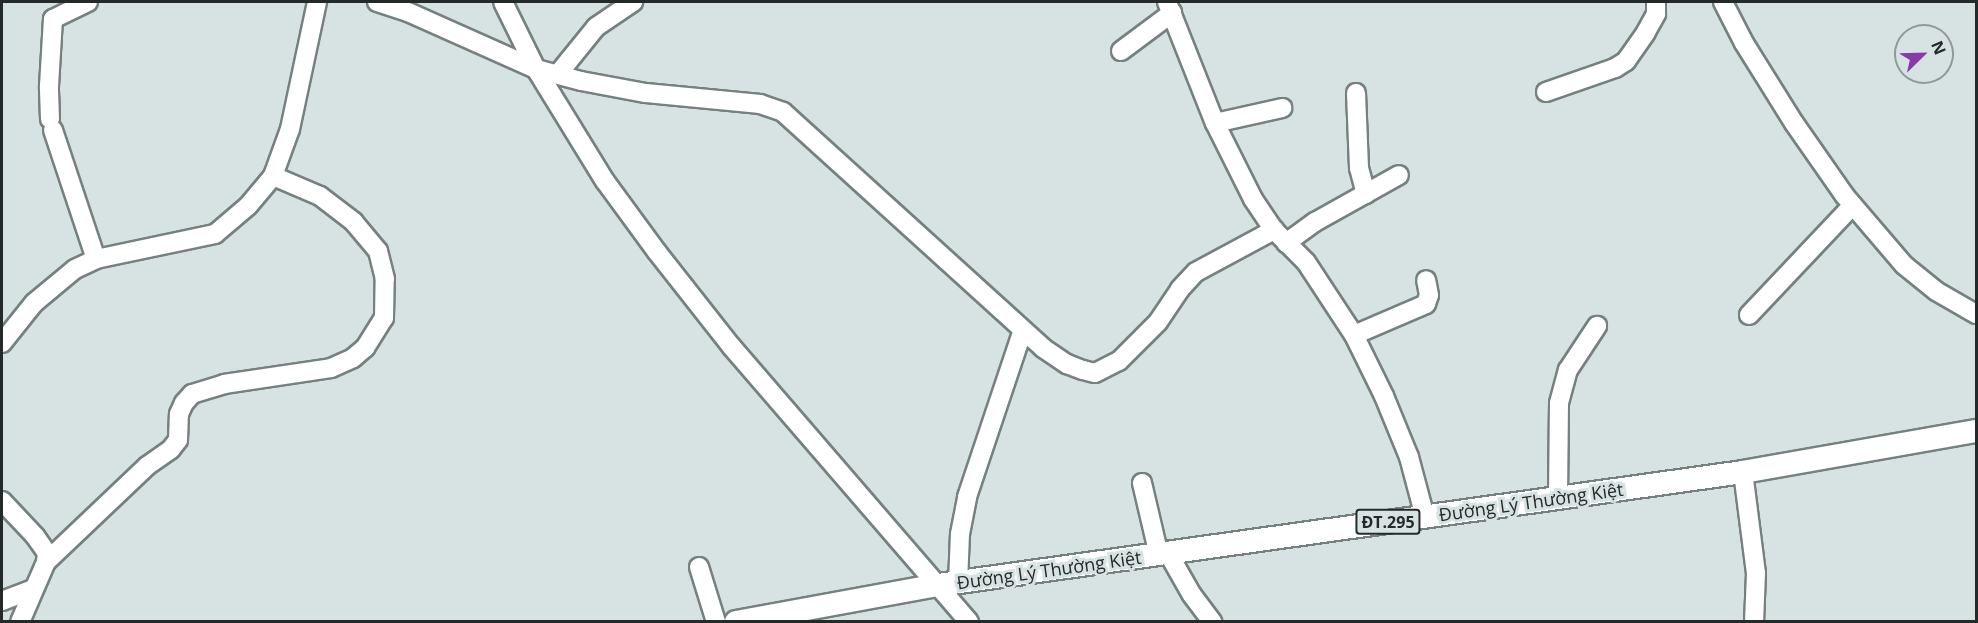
<!DOCTYPE html>
<html>
<head>
<meta charset="utf-8">
<style>
	body { margin:0 }
	#map { position:relative; width:1978px; height:623px; overflow:hidden; background:#d7e3e2; font-family:"Open Sans",sans-serif }
	div>[style] { position:absolute }
	.roads { filter:drop-shadow(2px 0 #75817f) drop-shadow(-2px 0 #75817f) drop-shadow(0 2px #75817f) drop-shadow(0 -2px #75817f) }
	.minor>* { height:18px; margin:-9px; padding:0 9px; transform-origin:9px; border-radius:9px; background:#fff }
	.major>* { height:22px; margin:-11px; padding:0 11px; transform-origin:11px; border-radius:11px; background:#fff }
	span { translate:-50% -50%; white-space:nowrap; text-align:center; line-height:1.15; -webkit-text-stroke:6px #d7e3e2; paint-order:stroke }
	.shield-label span { padding:2px 4px; background:#d7e3e2; border:2px solid; border-radius:4px; -webkit-text-stroke-width:0 }
	.shield-label { font-size:16px; color:#242929; font-weight:700 }
	.street-label { font-size:18px; color:#242929 }
	.frame { position:absolute; inset:0; border:3px solid #242929; pointer-events:none }
	.north { position:absolute; left:1894px; top:24px; width:60px; height:60px; box-sizing:border-box; background:#d7e3e2; border:2px solid #8f9998; border-radius:50%; rotate:67deg; font-size:16px; font-weight:700; line-height:24px; text-align:center; color:#242929 }
	.north::after { content:''; display:block; margin:auto; width:21px; height:27px; background:#893aaa; clip-path:polygon(50% 0,100% 100%,50% 72%,0 100%) }
</style>
</head>
<body>
<div id="map">
	<div class="roads">
		<div class="minor">
			<i style="left:377px;top:2px;width:33px;rotate:18deg"></i>
			<i style="left:408px;top:12px;width:140px;rotate:24deg"></i>
			<i style="left:536px;top:69px;width:47px;rotate:14.9deg"></i>
			<i style="left:581px;top:81px;width:66px;rotate:10.5deg"></i>
			<i style="left:646px;top:93px;width:115px;rotate:5.5deg"></i>
			<i style="left:760px;top:104px;width:24px;rotate:19deg"></i>
			<i style="left:783px;top:112px;width:351px;rotate:42.2deg"></i>
			<i style="left:1043px;top:348px;width:29px;rotate:34deg"></i>
			<i style="left:1067px;top:364px;width:17px;rotate:21deg"></i>
			<i style="left:1083px;top:370px;width:12px;rotate:14deg"></i>
			<i style="left:1095px;top:373px;width:27px;rotate:-27deg"></i>
			<i style="left:1119px;top:361px;width:55px;rotate:-45deg"></i>
			<i style="left:1158px;top:322px;width:40px;rotate:-56deg"></i>
			<i style="left:1180px;top:289px;width:23px;rotate:-47deg"></i>
			<i style="left:1196px;top:272px;width:89px;rotate:-28.3deg"></i>
			<i style="left:503px;top:2px;width:75px;rotate:63.8deg"></i>
			<i style="left:536px;top:69px;width:132px;rotate:58.4deg"></i>
			<i style="left:605px;top:181px;width:88px;rotate:53.8deg"></i>
			<i style="left:657px;top:252px;width:120px;rotate:51.8deg"></i>
			<i style="left:731px;top:346px;width:364px;rotate:49.2deg"></i>
			<i style="left:1167px;top:2px;width:130px;rotate:68.4deg"></i>
			<i style="left:1215px;top:123px;width:85px;rotate:63.4deg"></i>
			<i style="left:1253px;top:199px;width:37px;rotate:56deg"></i>
			<i style="left:1274px;top:230px;width:45px;rotate:45deg"></i>
			<i style="left:1306px;top:262px;width:87px;rotate:56.7deg"></i>
			<i style="left:1354px;top:335px;width:68px;rotate:63.8deg"></i>
			<i style="left:1384px;top:396px;width:66px;rotate:67.7deg"></i>
			<i style="left:1409px;top:457px;width:62px;rotate:75.1deg"></i>
			<i style="left:1723px;top:2px;width:46px;rotate:62.9deg"></i>
			<i style="left:1744px;top:43px;width:94px;rotate:58deg"></i>
			<i style="left:1794px;top:123px;width:89px;rotate:55.1deg"></i>
			<i style="left:1845px;top:196px;width:91px;rotate:49.5deg"></i>
			<i style="left:1904px;top:265px;width:41px;rotate:39.1deg"></i>
			<i style="left:1936px;top:291px;width:46px;rotate:29.9deg"></i>
			<i style="left:1121px;top:51px;width:64px;rotate:-36.7deg"></i>
			<i style="left:558px;top:74px;width:60px;rotate:-51deg"></i>
			<i style="left:596px;top:27px;width:45px;rotate:-34deg"></i>
			<i style="left:1546px;top:92px;width:73px;rotate:-19.2deg"></i>
			<i style="left:1615px;top:68px;width:13px;rotate:-32deg"></i>
			<i style="left:1626px;top:61px;width:35px;rotate:-55deg"></i>
			<i style="left:1646px;top:32px;width:21px;rotate:-61deg"></i>
			<i style="left:1656px;top:14px;width:12px;rotate:-90deg"></i>
			<i style="left:1356px;top:93px;width:75px;rotate:87.7deg"></i>
			<i style="left:1359px;top:168px;width:27px;rotate:75deg"></i>
			<i style="left:50px;top:119px;width:33px;rotate:-92deg"></i>
			<i style="left:49px;top:86px;width:67px;rotate:-86.6deg"></i>
			<i style="left:53px;top:19px;width:39px;rotate:-26deg"></i>
			<i style="left:1215px;top:123px;width:69px;rotate:-12.6deg"></i>
			<i style="left:53px;top:130px;width:136px;rotate:71.6deg"></i>
			<i style="left:1286px;top:243px;width:36px;rotate:-36deg"></i>
			<i style="left:1315px;top:222px;width:96px;rotate:-29.2deg"></i>
			<i style="left:1749px;top:315px;width:151px;rotate:-46.6deg"></i>
			<i style="left:1354px;top:335px;width:78px;rotate:-23.3deg"></i>
			<i style="left:1426px;top:304px;width:9px;rotate:-72deg"></i>
			<i style="left:1429px;top:295px;width:15px;rotate:-101deg"></i>
			<i style="left:2px;top:343px;width:51px;rotate:-51.3deg"></i>
			<i style="left:34px;top:303px;width:53px;rotate:-39.7deg"></i>
			<i style="left:75px;top:269px;width:23px;rotate:-25deg"></i>
			<i style="left:96px;top:259px;width:122px;rotate:-11.9deg"></i>
			<i style="left:215px;top:234px;width:43px;rotate:-40.3deg"></i>
			<i style="left:248px;top:206px;width:39px;rotate:-50deg"></i>
			<i style="left:273px;top:176px;width:50px;rotate:-70.1deg"></i>
			<i style="left:290px;top:129px;width:130px;rotate:-78deg"></i>
			<i style="left:1743px;top:472px;width:102px;rotate:82.7deg"></i>
			<i style="left:1756px;top:573px;width:49px;rotate:92.3deg"></i>
			<i style="left:1142px;top:483px;width:66px;rotate:76.8deg"></i>
			<i style="left:1157px;top:547px;width:9px;rotate:54deg"></i>
			<i style="left:1558px;top:498px;width:95px;rotate:-89.4deg"></i>
			<i style="left:1559px;top:403px;width:34px;rotate:-75deg"></i>
			<i style="left:1568px;top:370px;width:53px;rotate:-56.6deg"></i>
			<i style="left:2px;top:501px;width:48px;rotate:46.7deg"></i>
			<i style="left:35px;top:536px;width:21px;rotate:55deg"></i>
			<i style="left:47px;top:553px;width:9px;rotate:96deg"></i>
			<i style="left:46px;top:562px;width:65px;rotate:113.4deg"></i>
			<i style="left:1168px;top:553px;width:48px;rotate:60.3deg"></i>
			<i style="left:1192px;top:595px;width:34px;rotate:53deg"></i>
			<i style="left:46px;top:562px;width:139px;rotate:-43.5deg"></i>
			<i style="left:147px;top:466px;width:29px;rotate:-35deg"></i>
			<i style="left:171px;top:449px;width:11px;rotate:-52deg"></i>
			<i style="left:178px;top:440px;width:26px;rotate:-88deg"></i>
			<i style="left:179px;top:414px;width:12px;rotate:-66deg"></i>
			<i style="left:184px;top:403px;width:12px;rotate:-48deg"></i>
			<i style="left:192px;top:394px;width:34px;rotate:-17deg"></i>
			<i style="left:224px;top:384px;width:108px;rotate:-8.5deg"></i>
			<i style="left:331px;top:368px;width:24px;rotate:-24deg"></i>
			<i style="left:353px;top:358px;width:16px;rotate:-40deg"></i>
			<i style="left:365px;top:348px;width:36px;rotate:-58deg"></i>
			<i style="left:384px;top:318px;width:39px;rotate:-89deg"></i>
			<i style="left:385px;top:279px;width:29px;rotate:-104deg"></i>
			<i style="left:378px;top:251px;width:38px;rotate:-130deg"></i>
			<i style="left:354px;top:222px;width:43px;rotate:-142.6deg"></i>
			<i style="left:320px;top:196px;width:51px;rotate:-156.9deg"></i>
			<i style="left:699px;top:567px;width:58px;rotate:72.8deg"></i>
			<i style="left:958px;top:583px;width:49px;rotate:-87.7deg"></i>
			<i style="left:960px;top:534px;width:38px;rotate:-79deg"></i>
			<i style="left:967px;top:497px;width:176px;rotate:-71.5deg"></i>
			<i style="left:2px;top:601px;width:33px;rotate:-21deg"></i>
		</div>
		<div class="major">
			<i style="left:736px;top:622px;width:205px;rotate:-10.4deg"></i>
			<i style="left:938px;top:585px;width:813px;rotate:-7.99deg"></i>
			<i style="left:1743px;top:472px;width:237px;rotate:-10deg"></i>
		</div>
	</div>
	<div class="shield-label">
		<span style="left:1388px;top:522px">ĐT.295</span>
	</div>
	<div class="street-label">
		<span style="left:1531px;top:502px;rotate:-8deg">Đường Lý Thường Kiệt</span>
		<span style="left:1049px;top:570px;rotate:-8deg">Đường Lý Thường Kiệt</span>
	</div>
	<div class="frame"></div>
	<div class="north">N</div>
</div>
</body>
</html>
